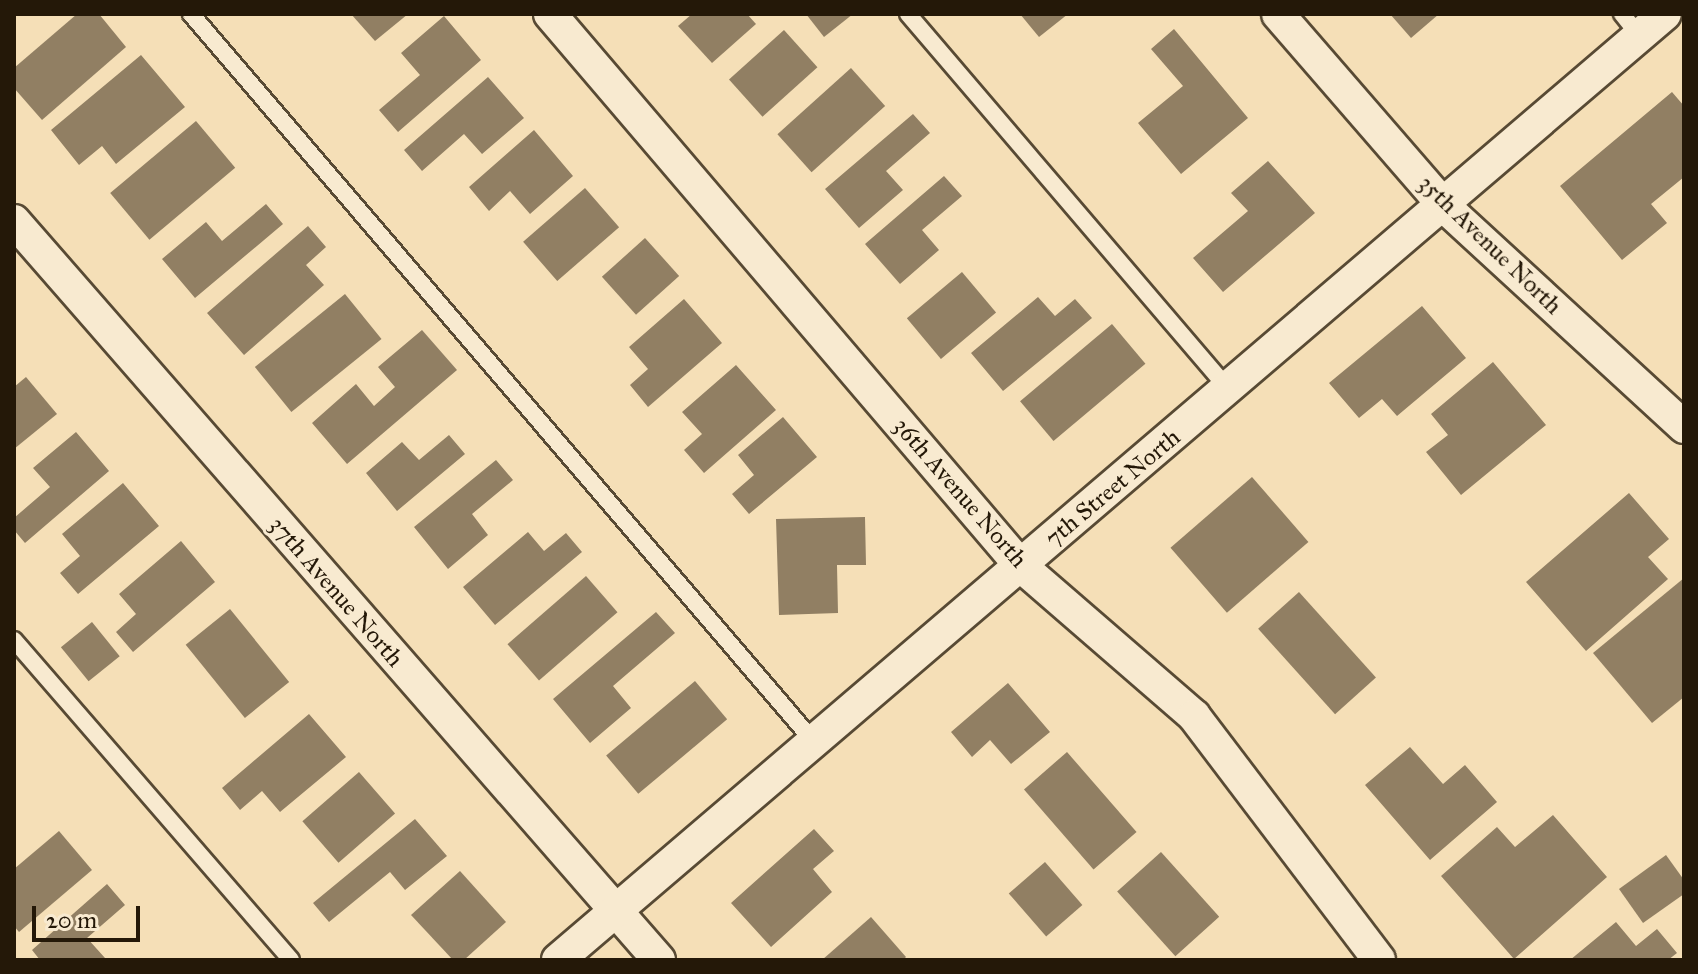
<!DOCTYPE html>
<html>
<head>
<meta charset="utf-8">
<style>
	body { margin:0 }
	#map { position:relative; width:1698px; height:974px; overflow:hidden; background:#f5dfb7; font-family:"IM FELL Great Primer",serif }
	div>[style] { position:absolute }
	.building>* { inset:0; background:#917f63; transform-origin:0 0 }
	.roads { filter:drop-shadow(2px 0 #584a34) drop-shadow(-2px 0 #584a34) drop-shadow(0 2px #584a34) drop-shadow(0 -2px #584a34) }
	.service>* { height:16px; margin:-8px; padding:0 8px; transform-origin:8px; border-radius:8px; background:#f8ead0 }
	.minor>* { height:32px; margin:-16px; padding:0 16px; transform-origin:16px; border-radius:16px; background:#f8ead0 }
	span { translate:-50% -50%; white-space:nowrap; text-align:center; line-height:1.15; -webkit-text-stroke:6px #f8ead0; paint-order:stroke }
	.street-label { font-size:24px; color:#241808 }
	.frame { position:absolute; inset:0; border:16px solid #241808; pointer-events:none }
	.scale { position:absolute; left:32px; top:906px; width:108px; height:36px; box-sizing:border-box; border:4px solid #241808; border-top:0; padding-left:10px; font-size:24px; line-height:28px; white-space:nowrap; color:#241808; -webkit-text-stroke:6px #f8ead0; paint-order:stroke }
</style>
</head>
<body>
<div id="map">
	<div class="building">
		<i style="clip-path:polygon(77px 14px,99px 14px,126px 47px,42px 120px,14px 88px,14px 68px)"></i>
		<i style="clip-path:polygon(351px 14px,408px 14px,375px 41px)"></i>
		<i style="clip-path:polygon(692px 14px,747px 14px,756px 24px,712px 63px,678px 26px)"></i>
		<i style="clip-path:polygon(806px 14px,853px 14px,824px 37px)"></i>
		<i style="clip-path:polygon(1020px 14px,1068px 14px,1039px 37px)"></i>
		<i style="clip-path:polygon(1390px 14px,1439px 14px,1411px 38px)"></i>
		<i style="clip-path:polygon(444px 16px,481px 60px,398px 132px,379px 110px,420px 75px,401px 53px)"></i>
		<i style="clip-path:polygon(1174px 29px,1248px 118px,1181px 174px,1138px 123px,1183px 86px,1151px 49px)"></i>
		<i style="left:784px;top:30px;width:50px;height:74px;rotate:48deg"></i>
		<i style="clip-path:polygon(141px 55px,185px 107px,116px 164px,102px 146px,79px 165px,51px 130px)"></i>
		<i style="left:851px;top:68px;width:51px;height:99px;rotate:48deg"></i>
		<i style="clip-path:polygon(488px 77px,524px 118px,482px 154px,464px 134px,422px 171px,404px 150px)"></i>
		<i style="clip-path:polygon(1672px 92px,1684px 106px,1684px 177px,1651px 204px,1667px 223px,1622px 260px,1560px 186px)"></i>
		<i style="clip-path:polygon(913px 114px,930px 133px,886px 171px,903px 190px,859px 228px,825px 189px)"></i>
		<i style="left:196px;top:121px;width:61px;height:112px;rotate:50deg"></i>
		<i style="clip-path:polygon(534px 130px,573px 176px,530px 214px,510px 191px,489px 211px,469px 187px)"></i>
		<i style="clip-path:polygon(1268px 161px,1315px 213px,1223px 292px,1193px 258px,1248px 211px,1231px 193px)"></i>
		<i style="clip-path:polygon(944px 176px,962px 196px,922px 230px,939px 250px,900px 284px,865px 244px)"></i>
		<i style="left:585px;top:188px;width:52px;height:82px;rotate:49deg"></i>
		<i style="clip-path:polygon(266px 204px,283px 224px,195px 298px,162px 259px,206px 222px,222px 241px)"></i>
		<i style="clip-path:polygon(308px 226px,326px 247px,306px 265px,324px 285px,244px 355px,207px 313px)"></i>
		<i style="left:645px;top:238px;width:51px;height:58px;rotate:48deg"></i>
		<i style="left:962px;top:272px;width:53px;height:72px;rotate:50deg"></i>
		<i style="left:345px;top:294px;width:58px;height:116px;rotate:51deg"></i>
		<i style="clip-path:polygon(1038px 297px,1055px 316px,1075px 299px,1092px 318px,1003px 391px,971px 353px)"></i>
		<i style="clip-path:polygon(684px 299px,722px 343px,648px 407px,630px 385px,648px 369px,629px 347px)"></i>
		<i style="clip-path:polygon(1422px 306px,1466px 358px,1397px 416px,1382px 399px,1359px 418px,1329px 383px)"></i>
		<i style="left:1112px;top:324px;width:52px;height:120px;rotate:50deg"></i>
		<i style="clip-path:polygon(422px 330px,457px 370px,347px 464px,312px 423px,356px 384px,374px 406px,395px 387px,378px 367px)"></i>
		<i style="clip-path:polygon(1493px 362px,1546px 425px,1461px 495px,1426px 452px,1448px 435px,1431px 414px)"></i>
		<i style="clip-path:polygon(736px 365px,776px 410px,704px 473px,684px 450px,702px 434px,682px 412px)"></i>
		<i style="clip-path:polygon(26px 377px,57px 414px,14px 449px,14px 387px)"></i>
		<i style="clip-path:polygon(783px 417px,817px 457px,749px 514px,732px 494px,754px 475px,738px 455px)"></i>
		<i style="clip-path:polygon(76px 432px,109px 471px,25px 543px,14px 530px,14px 518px,50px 487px,33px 468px)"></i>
		<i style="clip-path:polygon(449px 435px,465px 454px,397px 511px,366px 473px,402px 442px,419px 460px)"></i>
		<i style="clip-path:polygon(496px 460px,513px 480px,472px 514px,488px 535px,448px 569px,414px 527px)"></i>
		<i style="left:1252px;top:477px;width:86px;height:108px;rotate:49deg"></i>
		<i style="clip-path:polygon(123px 483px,159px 526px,78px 594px,60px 573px,80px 556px,62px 534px)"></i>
		<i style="clip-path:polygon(1629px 493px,1669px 539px,1648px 557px,1668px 579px,1586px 651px,1526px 582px)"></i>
		<i style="clip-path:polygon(865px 517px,866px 565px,837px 565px,838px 613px,779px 615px,776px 519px)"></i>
		<i style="clip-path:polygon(528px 532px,544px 551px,566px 533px,582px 552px,495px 625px,463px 587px)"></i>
		<i style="clip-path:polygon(181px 541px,215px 582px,133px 652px,116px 632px,136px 614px,119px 594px)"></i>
		<i style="left:586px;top:576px;width:48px;height:104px;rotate:49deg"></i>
		<i style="clip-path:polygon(1684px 578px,1684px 697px,1652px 723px,1593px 653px)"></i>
		<i style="left:1299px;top:592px;width:115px;height:55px;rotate:48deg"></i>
		<i style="left:230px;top:609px;width:94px;height:57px;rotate:51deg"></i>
		<i style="clip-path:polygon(656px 612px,675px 633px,613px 686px,631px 708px,590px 743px,553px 699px)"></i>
		<i style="left:92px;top:622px;width:44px;height:40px;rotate:51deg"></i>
		<i style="left:695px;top:681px;width:50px;height:116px;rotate:50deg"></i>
		<i style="clip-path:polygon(1008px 683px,1050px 732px,1011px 764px,990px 740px,972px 757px,951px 732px)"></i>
		<i style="clip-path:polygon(309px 714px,346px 757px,280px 812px,262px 791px,240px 810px,222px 788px)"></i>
		<i style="clip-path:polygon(1410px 747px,1443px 784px,1465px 765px,1497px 802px,1430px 860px,1365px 785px)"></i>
		<i style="left:1067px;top:752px;width:106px;height:57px;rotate:49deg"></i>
		<i style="left:359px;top:772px;width:55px;height:75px;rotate:49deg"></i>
		<i style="clip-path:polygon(1553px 815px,1607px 877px,1514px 959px,1441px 876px,1497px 827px,1515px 847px)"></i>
		<i style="clip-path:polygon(415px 819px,447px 856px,405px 890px,390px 872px,329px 922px,313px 903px)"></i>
		<i style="clip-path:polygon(814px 829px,834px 851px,813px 869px,832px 892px,771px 947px,731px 903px)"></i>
		<i style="clip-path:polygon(59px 831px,92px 870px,19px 932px,14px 926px,14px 869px)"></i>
		<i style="left:1161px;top:852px;width:87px;height:59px;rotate:48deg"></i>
		<i style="clip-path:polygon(1666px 855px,1684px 880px,1684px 894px,1643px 923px,1619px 889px)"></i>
		<i style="left:1045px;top:862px;width:57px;height:48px;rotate:49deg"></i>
		<i style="clip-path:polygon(460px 871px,506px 922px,464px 960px,453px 960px,411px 915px)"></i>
		<i style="clip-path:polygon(107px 884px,125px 905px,87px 938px,105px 958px,40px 960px,32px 950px)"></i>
		<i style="clip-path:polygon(871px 917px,906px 957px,903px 960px,822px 960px)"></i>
		<i style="clip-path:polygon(1616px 922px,1636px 946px,1657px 929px,1677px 953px,1668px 960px,1570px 960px)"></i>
	</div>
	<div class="roads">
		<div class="service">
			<i style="left:191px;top:14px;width:958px;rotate:49.44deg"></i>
			<i style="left:908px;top:14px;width:494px;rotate:49.5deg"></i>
			<i style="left:1622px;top:14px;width:28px;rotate:51deg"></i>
			<i style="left:14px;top:640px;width:423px;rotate:49.1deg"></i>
		</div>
		<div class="minor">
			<i style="left:550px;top:14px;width:726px;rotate:49.53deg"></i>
			<i style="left:1021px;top:566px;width:229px;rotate:40.9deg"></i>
			<i style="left:1194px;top:716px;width:306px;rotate:52.8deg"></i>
			<i style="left:1278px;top:14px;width:255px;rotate:49.1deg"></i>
			<i style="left:1445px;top:207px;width:325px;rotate:42.6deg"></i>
			<i style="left:14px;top:221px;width:981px;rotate:48.89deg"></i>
			<i style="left:558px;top:960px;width:1456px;rotate:-40.52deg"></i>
		</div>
	</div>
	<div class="street-label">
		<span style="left:1490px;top:245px;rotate:44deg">35th Avenue North</span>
		<span style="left:1113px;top:488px;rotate:-40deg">7th Street North</span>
		<span style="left:960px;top:493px;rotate:49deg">36th Avenue North</span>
		<span style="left:336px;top:592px;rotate:49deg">37th Avenue North</span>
	</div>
	<div class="frame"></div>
	<div class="scale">20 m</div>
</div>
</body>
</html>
